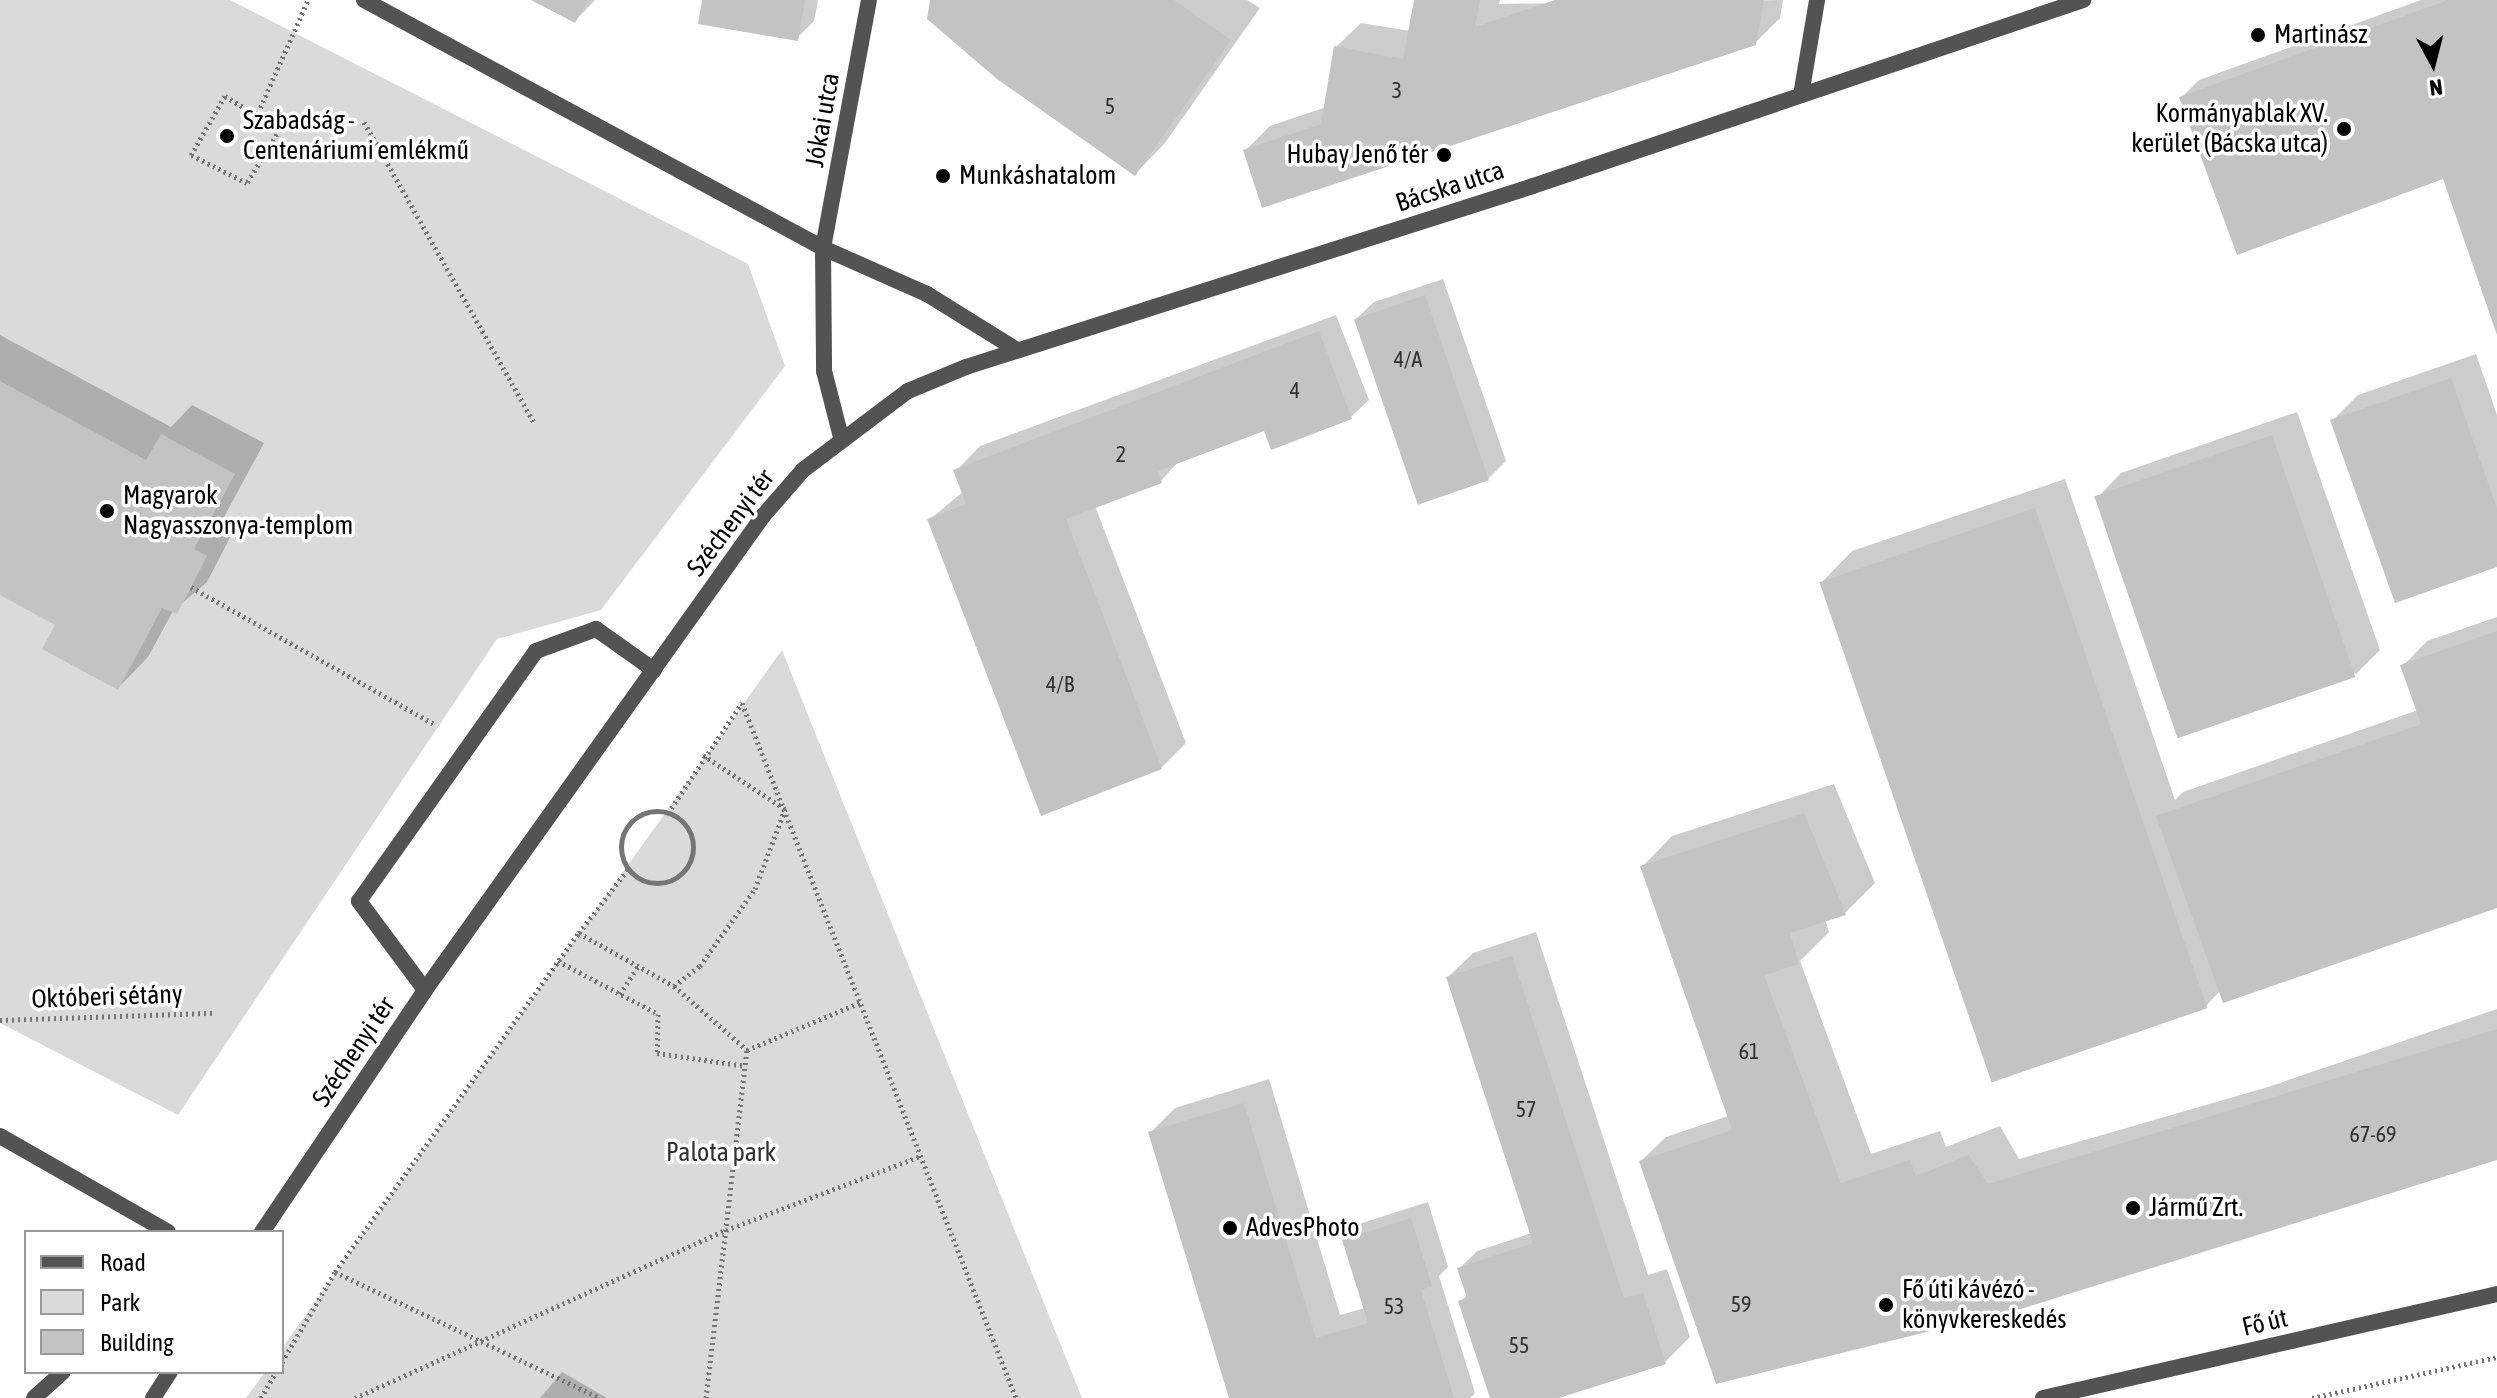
<!DOCTYPE html>
<html>
<head>
<meta charset="utf-8">
<style>
	body { margin:0 }
	#map { position:relative; width:2497px; height:1398px; overflow:hidden; background:#fff; font-family:"Asap Condensed",sans-serif }
	div>[style] { position:absolute }
	.green>* { inset:0; background:#dadada }
	.shadow>* { inset:0; background:#0003 }
	.building>* { inset:0; background:#c3c3c3; transform-origin:0 0 }
	.path>* { height:5px; margin-top:-2.5px; transform-origin:0; background:repeating-linear-gradient(90deg,#757575 0 2px,transparent 0 6px) }
	.path>.ring { margin:-2.5px; padding:0; box-sizing:content-box; background:none; border:5px solid #757575; border-radius:50% }
	.service>* { height:16px; margin:-8px; padding:0 8px; transform-origin:8px; border-radius:8px; background:#535353 }
	.minor>* { height:16px; margin:-8px; padding:0 8px; transform-origin:8px; border-radius:8px; background:#535353 }
	.tertiary>* { height:16px; margin:-8px; padding:0 8px; transform-origin:8px; border-radius:8px; background:#535353 }
	.dots>* { width:22px; height:22px; translate:-50% -50%; box-sizing:border-box; border:4px solid #fff; border-radius:50% }
	span { translate:-50% -50%; white-space:nowrap; text-align:center; line-height:1.15; -webkit-text-stroke:7px #fff; paint-order:stroke }
	.number-label { font-size:22px; color:#313131 }
	.number-label span { -webkit-text-stroke-width:0 }
	.poi-label { font-size:26px; color:#000 }
	.left { translate:0 -50%; text-align:left }
	.right { translate:-100% -50%; text-align:right }
	.street-label { font-size:26px; color:#000 }
	.park-label { font-size:26px; color:#313131 }
	.legend { position:absolute; left:24px; top:1230px; width:260px; height:144px; box-sizing:border-box; background:#fff; border:2px solid #999; margin:0; padding:10px 14px; list-style:none; font-size:24px; color:#000 }
	.legend li { display:flex; align-items:center; gap:16px; height:40px }
	.legend b { width:40px; border:2px solid #999 }
	.north { position:absolute; left:2393px; top:24px; width:80px; height:80px; -webkit-text-stroke:6px #fff; paint-order:stroke; rotate:173deg; font-size:22px; font-weight:700; line-height:32px; text-align:center; color:#000 }
	.north::after { content:''; display:block; margin:auto; width:28px; height:36px; background:#000; clip-path:polygon(50% 0,100% 100%,50% 72%,0 100%) }
</style>
</head>
<body>
<div id="map">
	<div class="green">
		<i style="clip-path:polygon(0 0,230px 0,748px 264px,785px 366px,601px 610px,497px 639px,178px 1115px,0 1023px)"></i>
		<i style="clip-path:polygon(782px 650px,1082px 1398px,246px 1398px,265px 1372px,282px 1372px,282px 1348px)"></i>
	</div>
	<div class="shadow">
		<i style="clip-path:polygon(535px 0,595px 0,575px 21px)"></i>
		<i style="clip-path:polygon(704px 0,818px 0,814px 21px,797px 38px)"></i>
		<i style="clip-path:polygon(932px 0,1247px 0,1260px 8px,1165px 143px,1135px 174px)"></i>
		<i style="clip-path:polygon(1415px 0,1500px 0,1499px 4px,1783px 0,1780px 18px,1755px 43px,1246px 150px,1270px 126px,1326px 107px,1336px 47px,1361px 23px,1410px 31px)"></i>
		<i style="clip-path:polygon(2421px 0,2497px 0,2497px 332px,2445px 178px,2181px 98px,2199px 80px)"></i>
		<i style="clip-path:polygon(1443px 279px,1506px 461px,1488px 479px,1356px 319px,1374px 302px)"></i>
		<i style="clip-path:polygon(1336px 315px,1369px 400px,1351px 417px,1265px 428px,1178px 462px,1161px 481px,1095px 506px,1186px 743px,1161px 768px,929px 520px,964px 491px,956px 471px,980px 446px)"></i>
		<i style="clip-path:polygon(0 335px,171px 427px,192px 405px,264px 443px,223px 519px,236px 526px,207px 582px,173px 611px,148px 657px,118px 688px,58px 624px,0 593px)"></i>
		<i style="clip-path:polygon(2476px 354px,2497px 415px,2497px 565px,2333px 420px,2358px 395px)"></i>
		<i style="clip-path:polygon(2297px 412px,2380px 650px,2356px 674px,2097px 498px,2121px 473px)"></i>
		<i style="clip-path:polygon(2065px 479px,2175px 800px,2183px 792px,2418px 710px,2403px 666px,2427px 641px,2497px 617px,2497px 905px,2220px 991px,2205px 1007px,1822px 582px,1852px 551px)"></i>
		<i style="clip-path:polygon(1834px 784px,1875px 883px,1845px 913px,1825px 919px,1829px 932px,1800px 961px,1871px 1154px,1940px 1131px,1946px 1147px,2000px 1126px,2019px 1159px,2268px 1087px,2497px 1009px,2497px 1158px,2024px 1306px,1641px 1161px,1666px 1137px,1728px 1116px,1642px 867px,1672px 836px)"></i>
		<i style="clip-path:polygon(1536px 932px,1648px 1275px,1667px 1269px,1690px 1337px,1665px 1362px,1552px 1398px,1492px 1398px,1460px 1302px,1468px 1294px,1460px 1268px,1477px 1251px,1532px 1233px,1448px 977px,1473px 953px)"></i>
		<i style="clip-path:polygon(1269px 1079px,1340px 1315px,1365px 1308px,1344px 1240px,1362px 1223px,1428px 1202px,1448px 1267px,1439px 1276px,1475px 1393px,1470px 1398px,1231px 1398px,1150px 1133px,1175px 1108px)"></i>
		<i style="clip-path:polygon(562px 1372px,607px 1398px,540px 1398px)"></i>
	</div>
	<div class="building">
		<i style="clip-path:polygon(531px 0,588px 0,575px 23px)"></i>
		<i style="clip-path:polygon(702px 0,805px 0,798px 41px,698px 24px)"></i>
		<i style="clip-path:polygon(930px 0,1174px 0,1231px 40px,1135px 176px,997px 79px,927px 19px)"></i>
		<i style="clip-path:polygon(1414px 0,1480px 0,1475px 27px,1555px 0,1764px 0,1756px 45px,1262px 208px,1243px 150px,1321px 124px,1334px 46px,1403px 59px)"></i>
		<i style="clip-path:polygon(2448px 0,2497px 0,2497px 335px,2443px 179px,2237px 255px,2179px 97px)"></i>
		<i style="left:1425px;top:295px;width:196px;height:75px;rotate:71deg"></i>
		<i style="clip-path:polygon(1319px 331px,1352px 419px,1271px 450px,1264px 431px,1158px 471px,1162px 483px,1066px 519px,1162px 769px,1041px 816px,927px 519px,966px 504px,953px 470px)"></i>
		<i style="clip-path:polygon(2451px 378px,2497px 508px,2497px 567px,2395px 603px,2330px 420px)"></i>
		<i style="clip-path:polygon(0 381px,146px 460px,161px 434px,235px 474px,194px 549px,207px 556px,177px 614px,162px 608px,118px 690px,42px 649px,55px 625px,0 595px)"></i>
		<i style="left:2272px;top:435px;width:256px;height:188px;rotate:71deg"></i>
		<i style="left:2035px;top:508px;width:529px;height:228px;rotate:71deg"></i>
		<i style="clip-path:polygon(2497px 631px,2497px 908px,2223px 1003px,2156px 816px,2421px 724px,2400px 665px)"></i>
		<i style="clip-path:polygon(1804px 813px,1846px 915px,1790px 933px,1799px 964px,1764px 975px,1841px 1183px,1910px 1160px,1916px 1176px,1969px 1155px,1988px 1184px,2497px 1029px,2497px 1160px,2024px 1308px,1716px 1384px,1639px 1161px,1732px 1130px,1640px 866px)"></i>
		<i style="clip-path:polygon(1512px 956px,1624px 1298px,1643px 1293px,1666px 1364px,1559px 1398px,1490px 1398px,1458px 1301px,1467px 1298px,1457px 1268px,1533px 1243px,1446px 977px)"></i>
		<i style="clip-path:polygon(1244px 1103px,1316px 1338px,1368px 1323px,1342px 1240px,1411px 1218px,1432px 1286px,1421px 1290px,1454px 1398px,1229px 1398px,1148px 1132px)"></i>
	</div>
	<div class="path">
		<i style="left:225px;top:96px;width:64px;rotate:31deg"></i>
		<i style="left:280px;top:129px;width:63px;rotate:121.4deg"></i>
		<i style="left:247px;top:183px;width:63px;rotate:-153.4deg"></i>
		<i style="left:191px;top:155px;width:68px;rotate:-60deg"></i>
		<i style="left:258px;top:113px;width:124px;rotate:-66.1deg"></i>
		<i style="left:364px;top:122px;width:346px;rotate:60.5deg"></i>
		<i style="left:191px;top:587px;width:279px;rotate:29.4deg"></i>
		<i style="left:742px;top:703px;width:747px;rotate:68.48deg"></i>
		<i class="ring" style="left:621px;top:811px;width:67px;height:67px"></i>
		<i style="left:668px;top:813px;width:133px;rotate:-56.1deg"></i>
		<i style="left:579px;top:933px;width:81px;rotate:-52.6deg"></i>
		<i style="left:558px;top:961px;width:113px;rotate:27.9deg"></i>
		<i style="left:658px;top:1014px;width:39px;rotate:91deg"></i>
		<i style="left:657px;top:1053px;width:90px;rotate:8.3deg"></i>
		<i style="left:674px;top:986px;width:33px;rotate:-38deg"></i>
		<i style="left:700px;top:966px;width:95px;rotate:-54.5deg"></i>
		<i style="left:755px;top:889px;width:85px;rotate:-69.4deg"></i>
		<i style="left:785px;top:809px;width:98px;rotate:-146.6deg"></i>
		<i style="left:620px;top:994px;width:33px;rotate:-57deg"></i>
		<i style="left:0;top:1020px;width:215px;rotate:-1.9deg"></i>
		<i style="left:335px;top:1272px;width:293px;rotate:25.4deg"></i>
		<i style="left:282px;top:1362px;width:104px;rotate:-59.5deg"></i>
		<i style="left:335px;top:1272px;width:418px;rotate:-54.3deg"></i>
		<i style="left:579px;top:933px;width:109px;rotate:29.2deg"></i>
		<i style="left:674px;top:986px;width:97px;rotate:41.2deg"></i>
		<i style="left:261px;top:1398px;width:30px;rotate:-60deg"></i>
		<i style="left:355px;top:1398px;width:407px;rotate:-24.4deg"></i>
		<i style="left:726px;top:1230px;width:209px;rotate:-20.8deg"></i>
		<i style="left:706px;top:1398px;width:350px;rotate:-83.3deg"></i>
		<i style="left:747px;top:1050px;width:124px;rotate:-22.8deg"></i>
		<i style="left:2312px;top:1398px;width:189px;rotate:-12.5deg"></i>
	</div>
	<div class="service">
		<i style="left:823px;top:248px;width:114px;rotate:23.9deg"></i>
		<i style="left:927px;top:294px;width:106px;rotate:31.9deg"></i>
		<i style="left:425px;top:990px;width:111px;rotate:-126.6deg"></i>
		<i style="left:359px;top:901px;width:306px;rotate:-54.7deg"></i>
		<i style="left:536px;top:651px;width:64px;rotate:-20.1deg"></i>
		<i style="left:596px;top:629px;width:71px;rotate:35.3deg"></i>
	</div>
	<div class="minor">
		<i style="left:364px;top:0;width:522px;rotate:28.38deg"></i>
		<i style="left:823px;top:248px;width:123px;rotate:89.5deg"></i>
		<i style="left:824px;top:371px;width:68px;rotate:75.6deg"></i>
		<i style="left:1801px;top:95px;width:96px;rotate:-80.4deg"></i>
		<i style="left:823px;top:248px;width:252px;rotate:-79.5deg"></i>
	</div>
	<div class="tertiary">
		<i style="left:0;top:1136px;width:193px;rotate:29.7deg"></i>
		<i style="left:262px;top:1232px;width:292px;rotate:-56deg"></i>
		<i style="left:425px;top:990px;width:582px;rotate:-54.51deg"></i>
		<i style="left:763px;top:516px;width:61px;rotate:-49deg"></i>
		<i style="left:803px;top:470px;width:131px;rotate:-37deg"></i>
		<i style="left:908px;top:391px;width:63px;rotate:-22.5deg"></i>
		<i style="left:966px;top:367px;width:595px;rotate:-17.7deg"></i>
		<i style="left:1533px;top:186px;width:581px;rotate:-18.68deg"></i>
		<i style="left:34px;top:1398px;width:39px;rotate:-42deg"></i>
		<i style="left:153px;top:1398px;width:31px;rotate:-57deg"></i>
		<i style="left:2043px;top:1398px;width:466px;rotate:-12.9deg"></i>
	</div>
	<div class="dots">
		<i style="left:2258px;top:35px;background:#000"></i>
		<i style="left:2344px;top:129px;background:#000"></i>
		<i style="left:227px;top:136px;background:#000"></i>
		<i style="left:1444px;top:155px;background:#000"></i>
		<i style="left:943px;top:176px;background:#000"></i>
		<i style="left:107px;top:511px;background:#000"></i>
		<i style="left:2133px;top:1208px;background:#000"></i>
		<i style="left:1230px;top:1228px;background:#000"></i>
		<i style="left:1886px;top:1305px;background:#000"></i>
	</div>
	<div class="number-label">
		<span style="left:1397px;top:91px">3</span>
		<span style="left:1110px;top:107px">5</span>
		<span style="left:1408px;top:360px">4/A</span>
		<span style="left:1295px;top:391px">4</span>
		<span style="left:1121px;top:455px">2</span>
		<span style="left:1060px;top:685px">4/B</span>
		<span style="left:1749px;top:1052px">61</span>
		<span style="left:1526px;top:1110px">57</span>
		<span style="left:2373px;top:1135px">67-69</span>
		<span style="left:1741px;top:1305px">59</span>
		<span style="left:1394px;top:1307px">53</span>
		<span style="left:1519px;top:1346px">55</span>
	</div>
	<div class="poi-label">
		<span class="left" style="left:2274px;top:35px">Martinász</span>
		<span class="right" style="left:2328px;top:129px">Kormányablak XV.<br>kerület (Bácska utca)</span>
		<span class="left" style="left:243px;top:136px">Szabadság -<br>Centenáriumi emlékmű</span>
		<span class="right" style="left:1428px;top:155px">Hubay Jenő tér</span>
		<span class="left" style="left:959px;top:176px">Munkáshatalom</span>
		<span class="left" style="left:123px;top:511px">Magyarok<br>Nagyasszonya-templom</span>
		<span class="left" style="left:2149px;top:1208px">Jármű Zrt.</span>
		<span class="left" style="left:1246px;top:1228px">AdvesPhoto</span>
		<span class="left" style="left:1902px;top:1305px">Fő úti kávézó -<br>könyvkereskedés</span>
	</div>
	<div class="street-label">
		<span style="left:823px;top:120px;rotate:-80deg">Jókai utca</span>
		<span style="left:1450px;top:187px;rotate:-18deg">Bácska utca</span>
		<span style="left:731px;top:523px;rotate:-53deg">Széchenyi tér</span>
		<span style="left:107px;top:997px;rotate:-2deg">Októberi sétány</span>
		<span style="left:354px;top:1052px;rotate:-56deg">Széchenyi tér</span>
		<span style="left:2265px;top:1323px;rotate:-13deg">Fő út</span>
	</div>
	<div class="park-label">
		<span style="left:721px;top:1153px">Palota park</span>
	</div>
	<ul class="legend">
	<li><b style="height:10px;background:#535353"></b>Road</li>
	<li><b style="height:22px;background:#dadada"></b>Park</li>
	<li><b style="height:22px;background:#c3c3c3"></b>Building</li>
	</ul>
	<div class="north">N</div>
</div>
</body>
</html>
